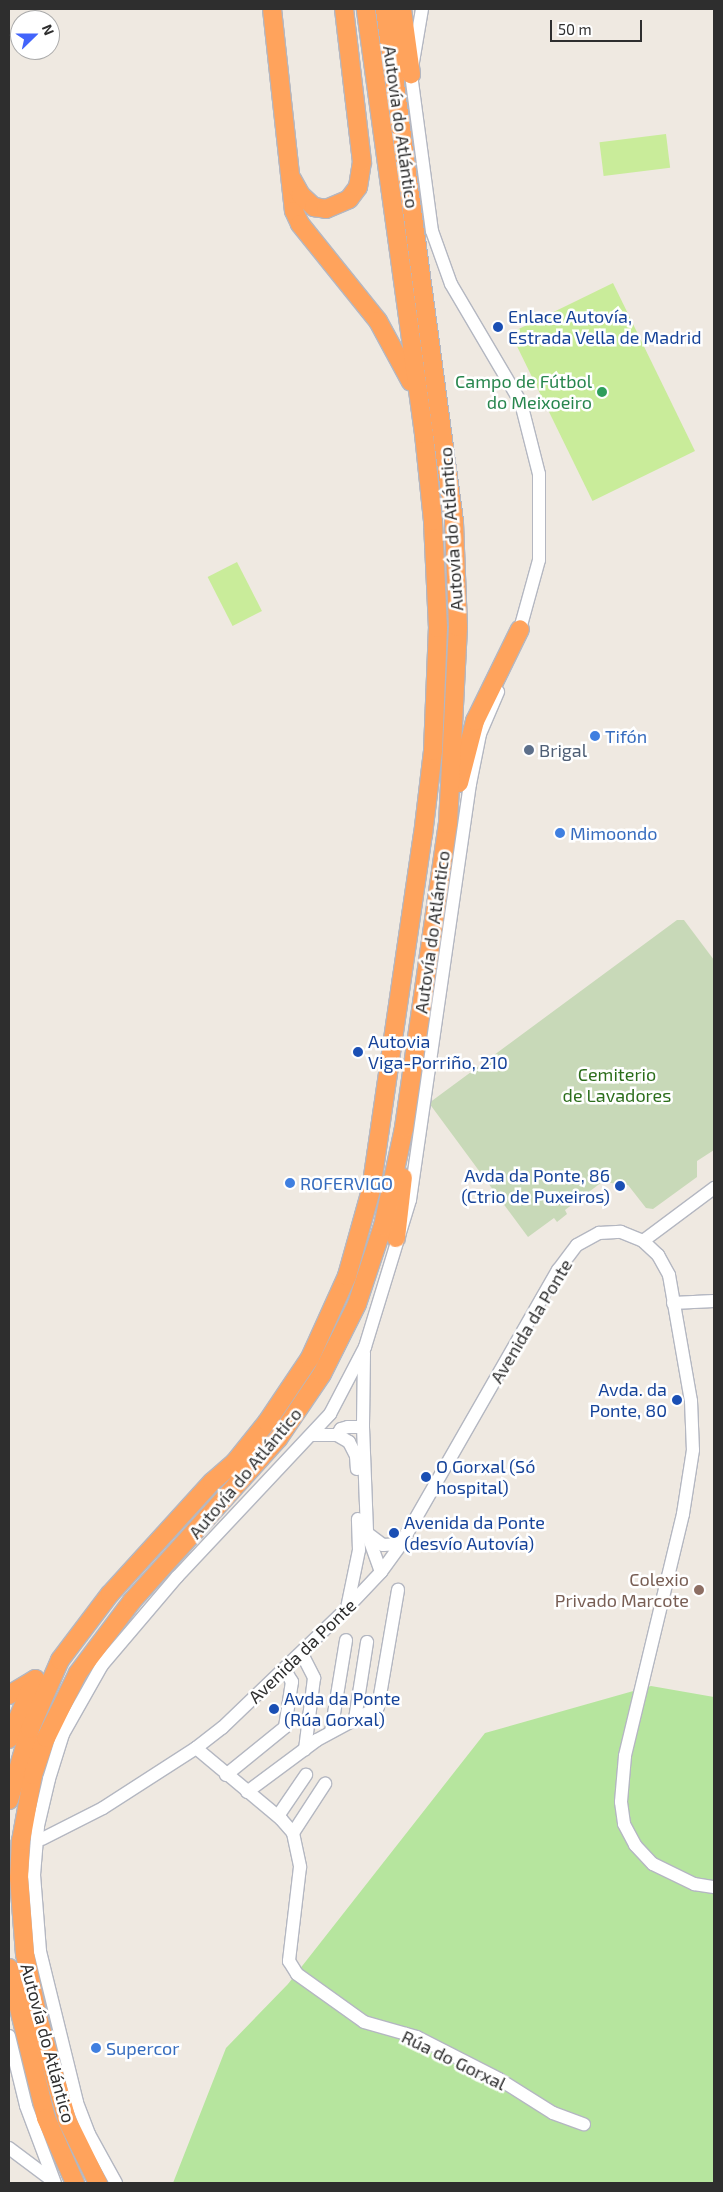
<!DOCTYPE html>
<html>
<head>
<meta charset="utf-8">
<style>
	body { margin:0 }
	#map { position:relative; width:723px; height:2192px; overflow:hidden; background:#efe9e1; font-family:"Exo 2",sans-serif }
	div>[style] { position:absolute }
	.green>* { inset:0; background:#b6e59e }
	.cemetery>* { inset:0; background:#c8d9b8 }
	.pitch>* { inset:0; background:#c9ec9a; transform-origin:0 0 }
	.minor-tunnel>* { height:12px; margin-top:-6px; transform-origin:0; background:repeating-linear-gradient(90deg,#c8c4bd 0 12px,transparent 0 18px) }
	.roads { filter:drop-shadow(1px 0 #b4b7c1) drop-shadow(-1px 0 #b4b7c1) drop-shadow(0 1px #b4b7c1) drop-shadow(0 -1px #b4b7c1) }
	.minor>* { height:12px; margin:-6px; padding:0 6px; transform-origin:6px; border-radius:6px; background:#fff }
	.highway>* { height:18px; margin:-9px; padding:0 9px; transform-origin:9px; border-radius:9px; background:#ffa35c }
	.dots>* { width:14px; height:14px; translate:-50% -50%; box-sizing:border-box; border:2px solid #fff; border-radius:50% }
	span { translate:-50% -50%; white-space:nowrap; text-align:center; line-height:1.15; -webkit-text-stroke:5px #fff; paint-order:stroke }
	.street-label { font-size:18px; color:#2e2e2e }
	.transit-label { font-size:18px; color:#164399 }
	.left { translate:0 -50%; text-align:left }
	.right { translate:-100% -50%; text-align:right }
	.leisure-label { font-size:18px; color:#27864d }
	.shop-label { font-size:18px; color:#366cbe }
	.service-label { font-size:18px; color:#4e5e75 }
	.park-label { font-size:18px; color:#2c6e1b }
	.education-label { font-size:18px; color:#785e54 }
	.frame { position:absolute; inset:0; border:10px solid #2e2e2e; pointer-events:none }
	.north { position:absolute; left:10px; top:10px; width:50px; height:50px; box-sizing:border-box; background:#fff; border:1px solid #ababab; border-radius:50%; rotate:68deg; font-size:14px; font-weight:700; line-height:20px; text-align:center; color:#2e2e2e }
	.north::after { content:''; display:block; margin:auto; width:18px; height:22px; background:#4264fb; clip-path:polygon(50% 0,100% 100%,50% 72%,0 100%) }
	.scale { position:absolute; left:550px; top:20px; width:92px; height:22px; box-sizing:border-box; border:2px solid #2e2e2e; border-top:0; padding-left:6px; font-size:15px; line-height:18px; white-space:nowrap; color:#2e2e2e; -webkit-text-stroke:4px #fff; paint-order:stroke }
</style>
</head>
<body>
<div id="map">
	<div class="green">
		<i style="clip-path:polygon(651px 1686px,714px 1697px,714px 2183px,173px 2183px,226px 2048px,288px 1984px,485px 1733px)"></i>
	</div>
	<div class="cemetery">
		<i style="clip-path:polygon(677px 920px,684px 920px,714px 960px,714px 1150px,697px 1161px,697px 1177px,653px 1209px,646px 1208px,628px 1185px,602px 1182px,565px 1210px,567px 1214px,557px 1222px,554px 1218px,528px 1237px,429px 1103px)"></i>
	</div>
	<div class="pitch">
		<i style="left:666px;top:134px;width:34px;height:67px;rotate:83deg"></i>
		<i style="left:613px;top:283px;width:187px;height:114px;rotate:64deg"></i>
		<i style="left:237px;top:562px;width:55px;height:33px;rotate:63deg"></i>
	</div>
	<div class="minor-tunnel">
		<i style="left:9px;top:1846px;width:34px;rotate:-12deg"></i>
	</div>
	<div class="roads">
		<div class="minor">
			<i style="left:422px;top:9px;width:66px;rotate:99.6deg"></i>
			<i style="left:411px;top:74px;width:158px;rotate:82.4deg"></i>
			<i style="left:432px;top:231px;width:56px;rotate:70.3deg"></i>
			<i style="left:451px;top:284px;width:138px;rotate:59.5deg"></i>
			<i style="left:521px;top:403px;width:73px;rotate:75.8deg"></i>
			<i style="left:539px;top:474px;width:86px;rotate:90deg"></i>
			<i style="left:539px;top:560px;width:79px;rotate:105.4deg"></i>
			<i style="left:643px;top:1241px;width:89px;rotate:-36.7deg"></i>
			<i style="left:673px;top:1303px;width:41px;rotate:-2.8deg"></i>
			<i style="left:364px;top:1353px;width:74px;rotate:90.8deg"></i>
			<i style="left:363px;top:1427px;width:106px;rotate:87.8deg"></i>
			<i style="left:367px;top:1533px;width:20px;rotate:37deg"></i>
			<i style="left:383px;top:1545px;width:18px;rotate:-3deg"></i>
			<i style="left:312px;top:1435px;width:25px"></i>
			<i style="left:337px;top:1435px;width:14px;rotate:30deg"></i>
			<i style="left:349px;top:1442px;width:16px;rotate:63deg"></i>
			<i style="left:356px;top:1456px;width:13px;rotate:86deg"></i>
			<i style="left:337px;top:1435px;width:7px;rotate:-56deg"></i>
			<i style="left:341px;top:1429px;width:7px;rotate:-16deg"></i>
			<i style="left:348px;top:1427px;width:15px"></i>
			<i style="left:367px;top:1533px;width:41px;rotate:70.3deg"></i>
			<i style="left:347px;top:1608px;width:59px;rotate:-78.3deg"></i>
			<i style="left:359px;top:1550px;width:31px;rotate:-92deg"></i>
			<i style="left:302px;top:1654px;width:27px;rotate:63deg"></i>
			<i style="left:314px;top:1678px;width:72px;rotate:97.2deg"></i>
			<i style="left:355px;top:1719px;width:78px;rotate:-81.1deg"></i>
			<i style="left:331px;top:1732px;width:93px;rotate:-80.7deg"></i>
			<i style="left:196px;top:1748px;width:111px;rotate:39.9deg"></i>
			<i style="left:281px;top:1819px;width:18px;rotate:49deg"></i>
			<i style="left:293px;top:1833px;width:35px;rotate:78deg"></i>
			<i style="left:300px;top:1867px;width:95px;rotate:96.7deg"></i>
			<i style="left:289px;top:1961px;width:15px;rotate:58deg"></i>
			<i style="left:297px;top:1974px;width:82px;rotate:35.6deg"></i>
			<i style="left:364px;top:2022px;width:55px;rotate:15.8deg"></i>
			<i style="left:417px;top:2037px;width:92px;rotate:27.1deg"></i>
			<i style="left:499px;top:2079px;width:64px;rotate:32.2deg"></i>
			<i style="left:553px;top:2113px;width:33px;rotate:20deg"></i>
			<i style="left:226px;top:1775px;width:76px;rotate:-39.1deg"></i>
			<i style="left:285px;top:1727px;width:46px;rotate:-81.2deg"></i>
			<i style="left:292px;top:1682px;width:14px;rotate:-120deg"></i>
			<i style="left:247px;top:1792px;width:87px;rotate:-36.6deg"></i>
			<i style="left:317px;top:1740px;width:69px;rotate:-28.4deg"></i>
			<i style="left:378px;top:1707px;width:119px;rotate:-80.3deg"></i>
			<i style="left:278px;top:1816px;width:50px;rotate:-55.7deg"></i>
			<i style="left:293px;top:1833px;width:59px;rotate:-56.9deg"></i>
			<i style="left:42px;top:1839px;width:68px;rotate:-26.9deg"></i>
			<i style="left:103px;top:1808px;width:111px;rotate:-32.8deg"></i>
			<i style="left:196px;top:1748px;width:33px;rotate:-38deg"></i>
			<i style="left:222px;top:1728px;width:173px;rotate:-43.8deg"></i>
			<i style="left:347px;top:1608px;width:50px;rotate:-46.6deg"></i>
			<i style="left:381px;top:1572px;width:34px;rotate:-54deg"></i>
			<i style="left:401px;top:1544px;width:316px;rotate:-60.2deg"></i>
			<i style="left:558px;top:1270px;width:31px;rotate:-53deg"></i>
			<i style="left:577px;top:1245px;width:25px;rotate:-29deg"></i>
			<i style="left:599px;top:1233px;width:22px;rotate:-3deg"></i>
			<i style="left:621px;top:1232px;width:24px;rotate:22deg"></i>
			<i style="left:643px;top:1241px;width:21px;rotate:43deg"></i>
			<i style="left:658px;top:1255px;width:23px;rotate:61deg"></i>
			<i style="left:669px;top:1275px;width:128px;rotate:80.1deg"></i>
			<i style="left:691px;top:1401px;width:49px;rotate:87.7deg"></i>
			<i style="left:693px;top:1450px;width:65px;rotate:98.9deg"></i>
			<i style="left:683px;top:1514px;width:249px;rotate:103.5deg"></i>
			<i style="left:625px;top:1756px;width:46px;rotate:95deg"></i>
			<i style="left:621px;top:1802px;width:22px;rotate:82deg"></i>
			<i style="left:624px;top:1824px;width:24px;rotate:62deg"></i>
			<i style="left:635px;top:1845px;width:26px;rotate:47deg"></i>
			<i style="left:653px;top:1864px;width:46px;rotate:26deg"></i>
			<i style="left:694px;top:1884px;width:20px;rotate:9deg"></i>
			<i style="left:9px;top:2036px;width:72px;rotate:76.3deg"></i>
			<i style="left:26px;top:2106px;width:82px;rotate:69.4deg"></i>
			<i style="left:9px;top:2148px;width:55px;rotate:36.9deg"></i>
			<i style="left:116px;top:2183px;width:56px;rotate:-118.9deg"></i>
			<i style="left:89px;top:2134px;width:34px;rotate:-111deg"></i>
			<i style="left:77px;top:2102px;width:155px;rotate:-103.8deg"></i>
			<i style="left:40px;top:1951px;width:76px;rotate:-94.5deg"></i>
			<i style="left:34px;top:1875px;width:49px;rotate:-85.3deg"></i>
			<i style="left:38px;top:1826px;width:48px;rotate:-76.8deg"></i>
			<i style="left:49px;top:1779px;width:47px;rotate:-72.7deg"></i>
			<i style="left:63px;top:1734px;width:79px;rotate:-60.5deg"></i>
			<i style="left:102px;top:1665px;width:116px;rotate:-49.6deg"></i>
			<i style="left:177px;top:1577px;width:224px;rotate:-46.8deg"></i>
			<i style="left:330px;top:1414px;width:76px;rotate:-62.4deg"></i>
			<i style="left:365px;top:1347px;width:154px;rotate:-73deg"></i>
			<i style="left:410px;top:1200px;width:420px;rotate:-81.8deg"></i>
			<i style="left:470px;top:784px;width:51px;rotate:-78.7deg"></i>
			<i style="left:480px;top:734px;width:46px;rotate:-66.8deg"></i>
		</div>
		<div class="highway">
			<i style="left:272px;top:9px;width:203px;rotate:83.8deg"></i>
			<i style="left:294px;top:211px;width:14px;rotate:65deg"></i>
			<i style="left:300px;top:224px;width:124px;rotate:51.2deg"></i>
			<i style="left:378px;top:321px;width:69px;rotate:61.6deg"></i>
			<i style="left:402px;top:9px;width:66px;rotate:82.1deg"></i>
			<i style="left:292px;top:179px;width:18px;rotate:61deg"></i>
			<i style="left:301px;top:195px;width:18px;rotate:43deg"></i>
			<i style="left:314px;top:207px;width:12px;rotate:9deg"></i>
			<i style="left:326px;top:209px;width:25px;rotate:-23deg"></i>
			<i style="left:349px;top:199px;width:15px;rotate:-53deg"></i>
			<i style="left:358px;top:187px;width:25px;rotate:-81deg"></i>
			<i style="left:362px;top:162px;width:154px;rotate:-96.7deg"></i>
			<i style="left:459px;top:783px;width:64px;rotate:-75.5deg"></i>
			<i style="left:475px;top:721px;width:102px;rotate:-63.9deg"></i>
			<i style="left:396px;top:1238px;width:61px;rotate:-83.5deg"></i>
			<i style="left:9px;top:1695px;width:31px;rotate:-31deg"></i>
			<i style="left:9px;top:1739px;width:65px;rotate:-66.6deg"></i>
			<i style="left:9px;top:1800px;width:74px;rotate:-73.5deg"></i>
			<i style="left:30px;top:1729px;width:75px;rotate:-66.5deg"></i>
			<i style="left:60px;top:1660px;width:83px;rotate:-52.9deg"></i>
			<i style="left:110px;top:1594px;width:151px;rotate:-47.7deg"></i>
			<i style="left:212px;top:1482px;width:30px;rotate:-41deg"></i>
			<i style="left:235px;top:1462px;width:51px;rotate:-51.3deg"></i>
			<i style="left:267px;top:1422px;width:77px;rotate:-56.1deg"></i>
			<i style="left:310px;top:1358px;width:90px;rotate:-65.7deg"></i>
			<i style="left:347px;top:1276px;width:89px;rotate:-74.4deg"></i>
			<i style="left:371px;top:1190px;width:359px;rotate:-81.7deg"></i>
			<i style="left:423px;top:835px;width:85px;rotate:-83.2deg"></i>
			<i style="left:433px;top:751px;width:123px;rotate:-87.7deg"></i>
			<i style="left:438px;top:628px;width:107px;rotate:-92.7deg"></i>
			<i style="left:433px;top:521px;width:87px;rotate:-95.9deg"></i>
			<i style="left:424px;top:434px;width:429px;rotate:-97.8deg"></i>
			<i style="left:9px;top:1968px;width:154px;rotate:76.1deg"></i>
			<i style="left:46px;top:2118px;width:71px;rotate:66deg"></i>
			<i style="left:98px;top:2183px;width:70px;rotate:-116.2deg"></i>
			<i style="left:67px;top:2120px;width:111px;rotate:-105.7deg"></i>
			<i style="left:37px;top:2013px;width:60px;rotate:-101.5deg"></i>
			<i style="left:25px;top:1954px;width:76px;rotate:-94.5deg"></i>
			<i style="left:19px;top:1878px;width:37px;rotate:-87deg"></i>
			<i style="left:21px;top:1841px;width:67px;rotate:-79.7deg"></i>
			<i style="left:33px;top:1775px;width:39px;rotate:-71deg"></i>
			<i style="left:46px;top:1738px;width:72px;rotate:-63.8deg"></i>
			<i style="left:78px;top:1673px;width:90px;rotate:-53.1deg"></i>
			<i style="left:132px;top:1601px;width:218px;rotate:-48deg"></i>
			<i style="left:278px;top:1439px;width:78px;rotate:-55.9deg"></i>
			<i style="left:322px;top:1374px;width:78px;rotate:-63.4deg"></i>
			<i style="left:357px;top:1304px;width:82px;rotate:-71.6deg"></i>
			<i style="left:383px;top:1226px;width:100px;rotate:-77.9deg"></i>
			<i style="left:404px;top:1128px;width:307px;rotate:-81.8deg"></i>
			<i style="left:448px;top:824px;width:197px;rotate:-87.1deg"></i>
			<i style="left:458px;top:627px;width:106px;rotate:-92.2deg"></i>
			<i style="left:454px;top:521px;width:517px;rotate:-97.68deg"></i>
		</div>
	</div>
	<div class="dots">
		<i style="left:498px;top:327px;background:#1a4fb4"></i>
		<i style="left:602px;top:392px;background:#2e9e5b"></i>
		<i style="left:595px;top:736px;background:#3f7fe0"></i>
		<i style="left:529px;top:750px;background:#5c6f8a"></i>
		<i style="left:560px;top:833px;background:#3f7fe0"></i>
		<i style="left:358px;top:1052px;background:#1a4fb4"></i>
		<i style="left:290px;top:1183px;background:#3f7fe0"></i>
		<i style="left:620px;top:1186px;background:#1a4fb4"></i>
		<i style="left:677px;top:1400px;background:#1a4fb4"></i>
		<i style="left:426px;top:1477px;background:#1a4fb4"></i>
		<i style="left:394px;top:1533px;background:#1a4fb4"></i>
		<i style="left:699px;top:1590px;background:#8d6e63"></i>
		<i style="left:274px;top:1709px;background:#1a4fb4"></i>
		<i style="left:96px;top:2048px;background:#3f7fe0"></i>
	</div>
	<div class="street-label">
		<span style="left:401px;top:127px;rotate:82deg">Autovía do Atlántico</span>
		<span style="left:451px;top:529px;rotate:-94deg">Autovía do Atlántico</span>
		<span style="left:432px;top:932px;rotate:-82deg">Autovía do Atlántico</span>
		<span style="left:531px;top:1321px;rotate:-59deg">Avenida da Ponte</span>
		<span style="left:245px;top:1473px;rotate:-50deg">Autovía do Atlántico</span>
		<span style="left:302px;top:1651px;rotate:-44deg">Avenida da Ponte</span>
		<span style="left:48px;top:2043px;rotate:75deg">Autovía do Atlántico</span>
		<span style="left:454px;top:2060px;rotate:26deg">Rúa do Gorxal</span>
	</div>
	<div class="transit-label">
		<span class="left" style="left:508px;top:327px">Enlace Autovía,<br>Estrada Vella de Madrid</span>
		<span class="left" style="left:368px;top:1052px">Autovia<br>Viga-Porriño, 210</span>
		<span class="right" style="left:610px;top:1186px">Avda da Ponte, 86<br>(Ctrio de Puxeiros)</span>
		<span class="right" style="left:667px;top:1400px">Avda. da<br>Ponte, 80</span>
		<span class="left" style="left:436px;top:1477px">O Gorxal (Só<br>hospital)</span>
		<span class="left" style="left:404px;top:1533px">Avenida da Ponte<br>(desvío Autovía)</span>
		<span class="left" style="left:284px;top:1709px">Avda da Ponte<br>(Rúa Gorxal)</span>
	</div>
	<div class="leisure-label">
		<span class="right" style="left:592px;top:392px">Campo de Fútbol<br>do Meixoeiro</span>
	</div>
	<div class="shop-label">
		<span class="left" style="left:605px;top:736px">Tifón</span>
		<span class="left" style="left:570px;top:833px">Mimoondo</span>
		<span class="left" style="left:300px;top:1183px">ROFERVIGO</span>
		<span class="left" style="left:106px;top:2048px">Supercor</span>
	</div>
	<div class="service-label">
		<span class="left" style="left:539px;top:750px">Brigal</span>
	</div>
	<div class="park-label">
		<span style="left:617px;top:1085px">Cemiterio<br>de Lavadores</span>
	</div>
	<div class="education-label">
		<span class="right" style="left:689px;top:1590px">Colexio<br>Privado Marcote</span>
	</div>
	<div class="frame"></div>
	<div class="north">N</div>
	<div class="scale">50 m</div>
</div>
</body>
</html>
